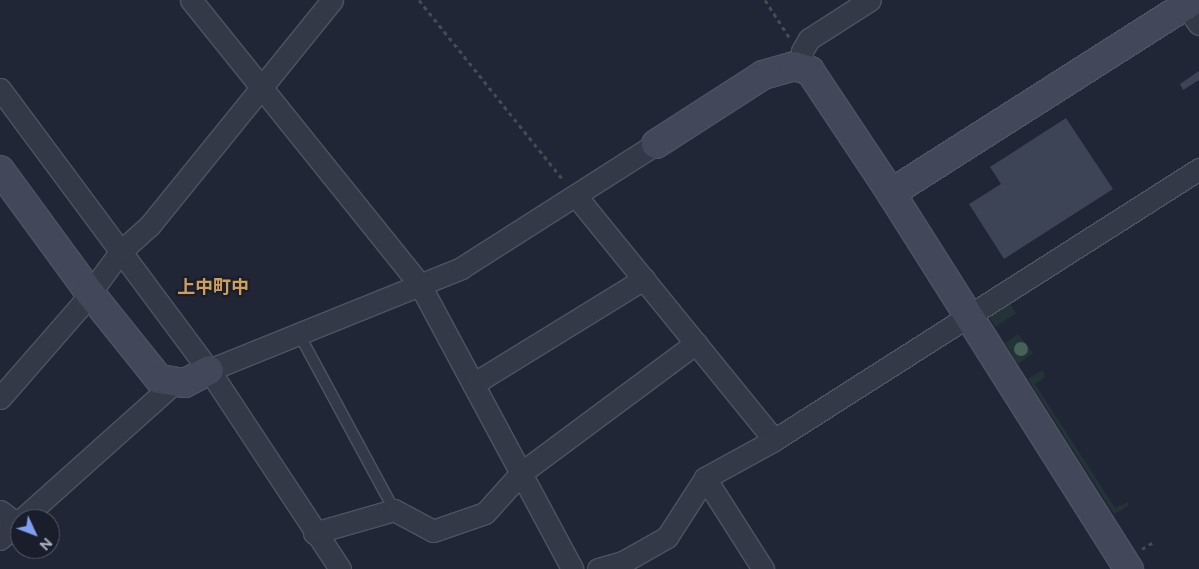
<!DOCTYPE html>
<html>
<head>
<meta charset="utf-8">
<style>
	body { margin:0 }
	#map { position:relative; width:1199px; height:569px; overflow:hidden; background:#202635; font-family:Figtree,"Noto Sans JP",sans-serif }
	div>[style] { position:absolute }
	.green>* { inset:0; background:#233337; transform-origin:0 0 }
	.building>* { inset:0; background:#3c4456 }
	.path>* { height:3px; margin-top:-1.5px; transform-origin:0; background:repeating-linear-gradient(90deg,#404e54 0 4px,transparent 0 8px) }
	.roads { filter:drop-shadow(1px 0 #4e5361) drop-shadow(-1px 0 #4e5361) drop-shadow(0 1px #4e5361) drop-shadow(0 -1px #4e5361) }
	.lane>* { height:10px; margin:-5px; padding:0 5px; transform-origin:5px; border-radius:5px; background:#333946 }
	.street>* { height:21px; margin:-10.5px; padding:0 10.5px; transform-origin:10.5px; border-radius:10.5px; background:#333946 }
	.secondary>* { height:28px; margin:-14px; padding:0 14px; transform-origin:14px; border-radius:14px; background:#424759 }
	.trees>* { width:14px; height:14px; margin:-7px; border-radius:50%; background:#466159 }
	span { translate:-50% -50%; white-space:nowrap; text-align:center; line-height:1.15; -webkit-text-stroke:4.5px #191e2a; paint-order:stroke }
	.quarter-label { font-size:18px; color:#ce9e5d; font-weight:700 }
	.north { position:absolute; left:10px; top:509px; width:50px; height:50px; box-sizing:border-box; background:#191e2a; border:1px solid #555a67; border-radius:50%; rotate:133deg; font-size:14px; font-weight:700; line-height:20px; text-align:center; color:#aeb3c3 }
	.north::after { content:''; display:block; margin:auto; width:18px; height:22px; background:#829ef3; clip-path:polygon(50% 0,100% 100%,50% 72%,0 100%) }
</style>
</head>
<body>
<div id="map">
	<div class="green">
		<i style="left:1007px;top:299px;width:17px;height:25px;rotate:57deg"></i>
		<i style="clip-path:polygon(1018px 334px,1033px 353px,1018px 364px,1005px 343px)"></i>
		<i style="clip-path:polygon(1043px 370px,1045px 377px,1035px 384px,1115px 508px,1128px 502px,1128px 506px,1114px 514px,1028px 379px)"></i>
	</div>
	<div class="building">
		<i style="clip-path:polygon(1199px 71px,1199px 80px,1183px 90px,1180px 84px)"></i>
		<i style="clip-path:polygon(1066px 118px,1113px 189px,1004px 259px,969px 204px,1001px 184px,990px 167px)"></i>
	</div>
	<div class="path">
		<i style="left:419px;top:0;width:232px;rotate:51.3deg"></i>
		<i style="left:765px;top:0;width:44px;rotate:57deg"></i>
		<i style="left:1142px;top:549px;width:12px;rotate:-31deg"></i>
	</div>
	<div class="roads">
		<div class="lane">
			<i style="left:299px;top:334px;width:200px;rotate:61.6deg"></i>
		</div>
		<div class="street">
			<i style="left:191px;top:0;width:366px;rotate:51.2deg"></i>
			<i style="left:420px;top:285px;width:322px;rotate:61.8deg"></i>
			<i style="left:1182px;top:0;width:29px;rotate:55deg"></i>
			<i style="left:801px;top:67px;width:16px;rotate:-86deg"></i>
			<i style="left:802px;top:51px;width:14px;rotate:-60deg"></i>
			<i style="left:809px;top:39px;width:72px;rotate:-32.6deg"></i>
			<i style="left:0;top:89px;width:350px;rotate:53.4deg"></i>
			<i style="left:209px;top:370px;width:238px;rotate:56.6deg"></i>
			<i style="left:576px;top:196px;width:314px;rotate:50.9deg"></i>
			<i style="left:209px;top:370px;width:272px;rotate:-22deg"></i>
			<i style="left:461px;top:268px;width:231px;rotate:-32.5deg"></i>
			<i style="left:473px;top:384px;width:201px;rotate:-31.6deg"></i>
			<i style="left:0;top:398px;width:125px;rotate:-48.9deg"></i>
			<i style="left:82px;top:304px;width:64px;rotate:-53.8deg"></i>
			<i style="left:120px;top:252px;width:40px;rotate:-42deg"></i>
			<i style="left:150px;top:225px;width:289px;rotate:-51deg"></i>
			<i style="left:705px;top:478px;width:108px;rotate:57.5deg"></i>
			<i style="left:0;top:511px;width:21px;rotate:37deg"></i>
			<i style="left:17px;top:524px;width:23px;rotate:139deg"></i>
			<i style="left:22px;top:519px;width:204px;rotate:-41.8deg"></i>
			<i style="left:314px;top:533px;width:83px;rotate:-16deg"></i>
			<i style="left:394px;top:510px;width:44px;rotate:28.3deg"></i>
			<i style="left:433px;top:531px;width:55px;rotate:-19.1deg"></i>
			<i style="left:485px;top:513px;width:54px;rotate:-48deg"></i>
			<i style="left:521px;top:473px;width:218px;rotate:-36.6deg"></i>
			<i style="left:598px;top:569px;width:26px;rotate:-16deg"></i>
			<i style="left:623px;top:562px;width:51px;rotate:-29.6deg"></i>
			<i style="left:667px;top:537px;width:70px;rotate:-57.2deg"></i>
			<i style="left:705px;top:478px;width:79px;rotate:-28.8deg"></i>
			<i style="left:774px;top:440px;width:504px;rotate:-32.52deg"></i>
		</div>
		<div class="secondary">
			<i style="left:656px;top:144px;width:127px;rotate:-32.8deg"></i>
			<i style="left:763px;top:75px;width:32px;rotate:-16deg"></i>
			<i style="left:794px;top:66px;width:17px;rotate:17deg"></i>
			<i style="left:810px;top:71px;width:146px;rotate:56.4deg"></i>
			<i style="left:891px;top:193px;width:445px;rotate:57.7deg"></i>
			<i style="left:0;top:170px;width:152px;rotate:53.8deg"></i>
			<i style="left:90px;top:293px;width:110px;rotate:51.3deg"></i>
			<i style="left:159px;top:379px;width:26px;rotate:9deg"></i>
			<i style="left:185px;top:383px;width:27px;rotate:-28deg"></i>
			<i style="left:891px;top:193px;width:359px;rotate:-32.5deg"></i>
		</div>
	</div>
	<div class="trees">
		<i style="left:1021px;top:349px"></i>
	</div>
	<div class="quarter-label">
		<span style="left:213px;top:287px">上中町中</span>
	</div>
	<div class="north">N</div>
</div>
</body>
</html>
